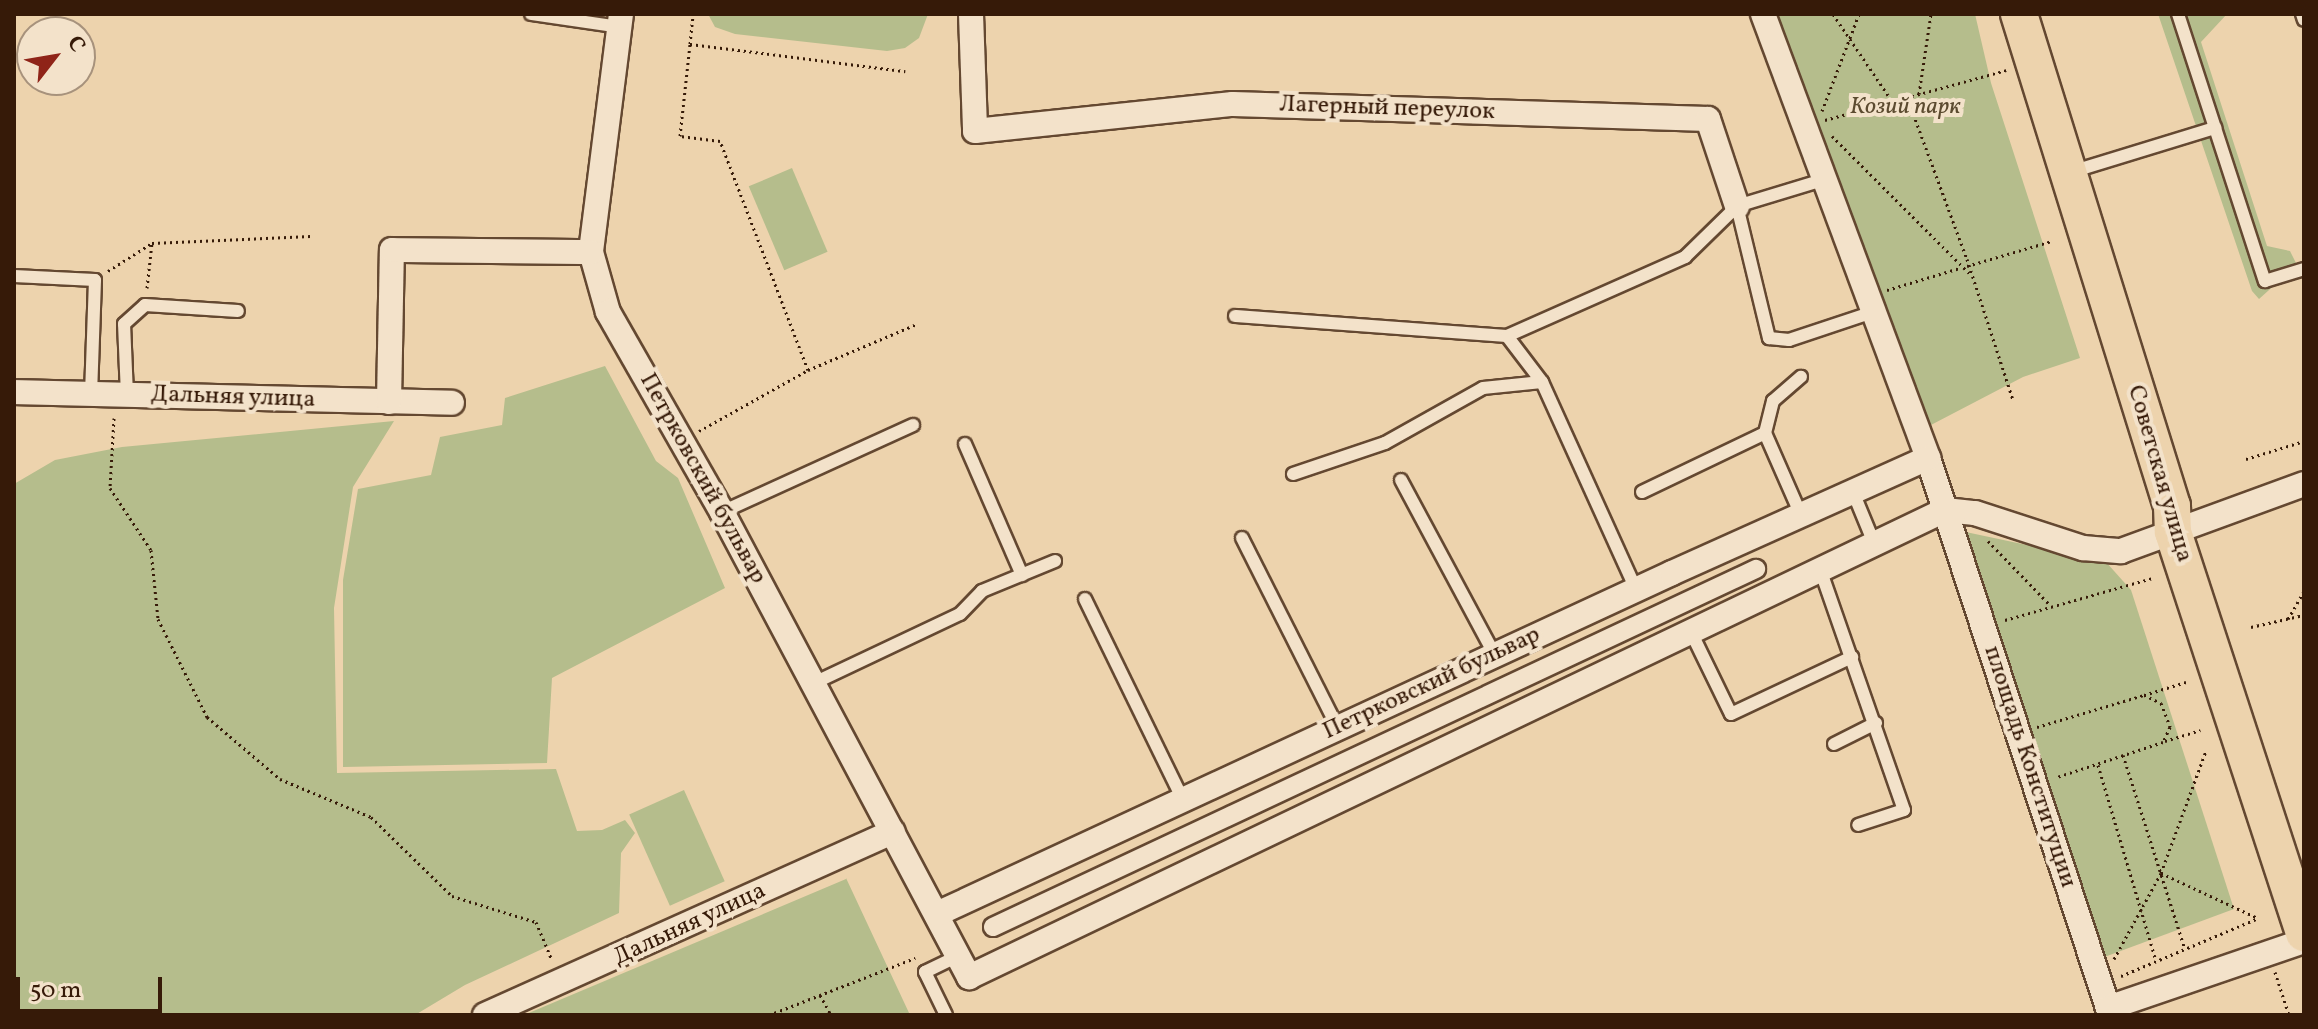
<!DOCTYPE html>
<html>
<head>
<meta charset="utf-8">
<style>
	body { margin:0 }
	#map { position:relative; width:2318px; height:1029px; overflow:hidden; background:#edd3ad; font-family:Vollkorn,serif }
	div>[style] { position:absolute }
	.green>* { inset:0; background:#b5bd8c; transform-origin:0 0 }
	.path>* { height:3px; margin-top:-1.5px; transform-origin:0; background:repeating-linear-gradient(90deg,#361a08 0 2px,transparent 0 6px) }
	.roads { filter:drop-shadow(2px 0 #644831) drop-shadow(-2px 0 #644831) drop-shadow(0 2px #644831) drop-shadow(0 -2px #644831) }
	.service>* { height:12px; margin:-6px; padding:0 6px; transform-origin:6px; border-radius:6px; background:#f3e2ca }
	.pedestrian>* { height:18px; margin:-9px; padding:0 9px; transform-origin:9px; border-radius:9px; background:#f3e2ca }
	.minor>* { height:24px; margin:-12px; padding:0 12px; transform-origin:12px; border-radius:12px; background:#f3e2ca }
	.primary>* { height:36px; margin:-18px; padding:0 18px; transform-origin:18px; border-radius:18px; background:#edd3ad }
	span { translate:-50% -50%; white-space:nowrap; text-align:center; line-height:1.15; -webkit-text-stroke:8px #f3e2ca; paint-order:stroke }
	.park-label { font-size:24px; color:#5c4b30; font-style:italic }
	.street-label { font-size:24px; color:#361a08 }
	.frame { position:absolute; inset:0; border:16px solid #361a08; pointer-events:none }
	.north { position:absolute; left:16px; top:16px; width:80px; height:80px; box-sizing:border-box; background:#f3e2ca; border:2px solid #a7927c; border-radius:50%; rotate:59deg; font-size:22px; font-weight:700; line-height:32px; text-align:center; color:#361a08 }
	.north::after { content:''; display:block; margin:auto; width:28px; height:36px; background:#8f2418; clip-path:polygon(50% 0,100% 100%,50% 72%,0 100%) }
	.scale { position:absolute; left:16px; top:977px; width:146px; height:36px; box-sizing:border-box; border:4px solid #361a08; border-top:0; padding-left:10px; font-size:24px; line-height:28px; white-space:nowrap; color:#361a08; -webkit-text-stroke:6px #f3e2ca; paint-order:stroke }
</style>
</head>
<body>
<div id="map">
	<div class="green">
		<i style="clip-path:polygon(708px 14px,928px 14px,919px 38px,905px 48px,887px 51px,735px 34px,715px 27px)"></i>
		<i style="clip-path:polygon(1773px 14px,1975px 14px,1991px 83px,2080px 358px,2023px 377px,1929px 426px)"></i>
		<i style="clip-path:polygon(2158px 14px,2227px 14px,2201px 42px,2267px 246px,2290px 251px,2297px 265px,2259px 299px,2252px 291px)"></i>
		<i style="left:792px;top:168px;width:91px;height:47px;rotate:67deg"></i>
		<i style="clip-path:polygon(605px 366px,656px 461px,678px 478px,725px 588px,552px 678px,547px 763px,343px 767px,343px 580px,358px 489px,431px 475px,440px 437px,502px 425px,505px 398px)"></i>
		<i style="clip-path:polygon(394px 421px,353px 487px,334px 608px,337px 773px,556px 769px,577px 831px,602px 830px,625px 820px,635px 833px,621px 853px,619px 913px,465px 985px,415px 1015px,14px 1015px,14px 484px,55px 460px,122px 447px)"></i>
		<i style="clip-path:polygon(1961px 531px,2106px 562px,2131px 590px,2234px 909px,2099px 959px)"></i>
		<i style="left:684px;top:790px;width:100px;height:60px;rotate:66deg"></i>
		<i style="clip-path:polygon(846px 878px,910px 1015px,524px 1015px,846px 879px)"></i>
	</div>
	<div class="path">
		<i style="left:1833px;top:14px;width:105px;rotate:55.9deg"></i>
		<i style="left:690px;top:44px;width:30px;rotate:-84deg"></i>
		<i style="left:1919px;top:94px;width:81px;rotate:-81.5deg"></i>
		<i style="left:1907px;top:97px;width:173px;rotate:69.7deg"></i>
		<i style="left:1967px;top:259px;width:148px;rotate:71.9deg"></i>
		<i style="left:1822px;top:111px;width:104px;rotate:-69.1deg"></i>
		<i style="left:1825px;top:120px;width:188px;rotate:-15.4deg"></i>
		<i style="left:1832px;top:136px;width:197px;rotate:45deg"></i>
		<i style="left:1967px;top:266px;width:89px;rotate:-16.4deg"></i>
		<i style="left:108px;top:271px;width:52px;rotate:-32.5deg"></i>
		<i style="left:147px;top:288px;width:45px;rotate:-83.7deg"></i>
		<i style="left:152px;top:243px;width:159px;rotate:-2.5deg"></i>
		<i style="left:1887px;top:290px;width:76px;rotate:-16.8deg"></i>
		<i style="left:808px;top:370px;width:245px;rotate:-111deg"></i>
		<i style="left:720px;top:141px;width:40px;rotate:-172.9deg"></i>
		<i style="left:680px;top:136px;width:93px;rotate:-83.8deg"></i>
		<i style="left:690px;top:44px;width:217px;rotate:7.2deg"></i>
		<i style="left:114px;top:418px;width:70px;rotate:93.3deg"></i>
		<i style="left:110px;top:488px;width:74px;rotate:56.5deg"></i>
		<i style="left:151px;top:550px;width:69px;rotate:84.2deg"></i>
		<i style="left:158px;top:619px;width:110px;rotate:63.4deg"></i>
		<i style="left:207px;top:717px;width:96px;rotate:40.3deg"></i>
		<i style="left:280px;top:779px;width:99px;rotate:22.7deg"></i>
		<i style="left:371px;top:817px;width:113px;rotate:44.3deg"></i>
		<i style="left:452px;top:896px;width:88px;rotate:17.2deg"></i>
		<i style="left:536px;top:922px;width:41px;rotate:67.2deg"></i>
		<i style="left:699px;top:431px;width:125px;rotate:-29.2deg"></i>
		<i style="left:808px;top:370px;width:118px;rotate:-22.9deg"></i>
		<i style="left:2246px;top:459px;width:61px;rotate:-17.2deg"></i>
		<i style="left:1988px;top:541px;width:89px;rotate:45.9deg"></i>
		<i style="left:2288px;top:619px;width:32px;rotate:-60deg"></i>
		<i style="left:2005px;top:620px;width:153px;rotate:-15.9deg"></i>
		<i style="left:2251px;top:627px;width:54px;rotate:-12.8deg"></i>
		<i style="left:2144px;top:695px;width:44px;rotate:-17.2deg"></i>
		<i style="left:2037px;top:727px;width:112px;rotate:-16.7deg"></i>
		<i style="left:2144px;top:695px;width:19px;rotate:25deg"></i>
		<i style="left:2161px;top:703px;width:26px;rotate:69deg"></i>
		<i style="left:2170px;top:727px;width:17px;rotate:115deg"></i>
		<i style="left:2163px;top:742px;width:112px;rotate:161.7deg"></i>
		<i style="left:2165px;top:741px;width:37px;rotate:-17deg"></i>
		<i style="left:2123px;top:755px;width:201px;rotate:72.3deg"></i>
		<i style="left:2098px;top:765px;width:204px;rotate:73.5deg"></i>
		<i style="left:2161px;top:873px;width:107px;rotate:24.9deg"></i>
		<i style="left:2114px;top:959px;width:98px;rotate:-61.3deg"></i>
		<i style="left:2161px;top:873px;width:130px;rotate:-69.8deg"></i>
		<i style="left:2275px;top:972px;width:45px;rotate:72deg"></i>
		<i style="left:2121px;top:976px;width:149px;rotate:-22.9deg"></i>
		<i style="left:820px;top:995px;width:23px;rotate:61deg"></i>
		<i style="left:769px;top:1015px;width:157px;rotate:-21.3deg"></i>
	</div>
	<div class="roads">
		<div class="service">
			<i style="left:531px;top:14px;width:90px;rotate:8.3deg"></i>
			<i style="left:2178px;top:14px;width:281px;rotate:72deg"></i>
			<i style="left:2265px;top:281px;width:41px;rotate:-17.1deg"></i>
			<i style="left:2302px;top:14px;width:6px;rotate:72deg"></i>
			<i style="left:2071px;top:172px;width:151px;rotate:-17deg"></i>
			<i style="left:1737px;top:206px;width:136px;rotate:76.4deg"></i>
			<i style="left:1769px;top:338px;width:20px;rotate:6deg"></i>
			<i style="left:1789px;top:340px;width:89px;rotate:-18.4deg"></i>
			<i style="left:14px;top:276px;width:81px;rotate:2.8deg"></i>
			<i style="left:95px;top:280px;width:114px;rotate:92deg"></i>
			<i style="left:1235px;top:316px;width:273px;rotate:4.2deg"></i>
			<i style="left:1507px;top:336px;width:58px;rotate:52.7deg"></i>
			<i style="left:1542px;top:382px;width:227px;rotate:65.6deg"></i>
			<i style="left:1507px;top:336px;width:195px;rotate:-23.9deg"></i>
			<i style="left:1685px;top:257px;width:73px;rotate:-44.4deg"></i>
			<i style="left:1737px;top:206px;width:93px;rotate:-16.9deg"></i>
			<i style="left:127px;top:395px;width:71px;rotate:-92.4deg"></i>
			<i style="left:124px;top:324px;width:28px;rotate:-42deg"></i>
			<i style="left:145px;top:305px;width:93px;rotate:3.7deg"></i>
			<i style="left:1765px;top:433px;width:33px;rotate:-76deg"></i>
			<i style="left:1773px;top:401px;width:37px;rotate:-41deg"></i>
			<i style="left:965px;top:444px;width:143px;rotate:66.5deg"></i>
			<i style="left:1293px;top:474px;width:97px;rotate:-18.6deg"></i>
			<i style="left:1385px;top:443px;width:112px;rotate:-29.3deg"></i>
			<i style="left:1483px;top:388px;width:59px;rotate:-5.8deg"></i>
			<i style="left:1401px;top:480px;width:199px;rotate:61.8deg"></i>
			<i style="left:1642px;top:492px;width:136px;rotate:-25.6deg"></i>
			<i style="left:1765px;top:433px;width:90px;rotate:66.3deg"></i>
			<i style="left:1853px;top:492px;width:55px;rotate:67.6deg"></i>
			<i style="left:722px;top:512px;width:210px;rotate:-24.5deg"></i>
			<i style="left:1242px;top:538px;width:213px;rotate:63.2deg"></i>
			<i style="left:1820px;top:569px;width:255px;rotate:70.8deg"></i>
			<i style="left:1904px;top:810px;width:48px;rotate:161.9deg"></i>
			<i style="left:1085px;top:599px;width:224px;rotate:64deg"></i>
			<i style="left:1690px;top:630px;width:93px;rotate:64deg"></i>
			<i style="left:1731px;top:714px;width:134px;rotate:-25.2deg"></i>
			<i style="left:814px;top:683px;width:161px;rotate:-25.3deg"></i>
			<i style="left:960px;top:614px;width:32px;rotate:-46deg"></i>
			<i style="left:982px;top:591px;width:79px;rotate:-22.3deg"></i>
			<i style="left:1834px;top:744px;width:47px;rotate:-26.6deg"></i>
			<i style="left:946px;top:1015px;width:48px;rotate:-116deg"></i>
			<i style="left:925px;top:972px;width:37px;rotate:-26deg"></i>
		</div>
		<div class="pedestrian">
			<i style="left:993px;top:927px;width:843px;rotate:-25.14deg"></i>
		</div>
		<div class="minor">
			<i style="left:621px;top:14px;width:240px;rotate:97.2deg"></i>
			<i style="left:591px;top:252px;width:62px;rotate:74.2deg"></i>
			<i style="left:608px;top:312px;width:230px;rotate:60.3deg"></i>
			<i style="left:722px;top:512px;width:527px;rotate:62.02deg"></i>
			<i style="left:969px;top:977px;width:1082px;rotate:-25.57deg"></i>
			<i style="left:1945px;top:510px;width:30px;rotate:6deg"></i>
			<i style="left:1975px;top:513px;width:114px;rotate:18deg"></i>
			<i style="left:2083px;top:548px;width:38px;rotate:5deg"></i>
			<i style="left:2121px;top:551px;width:195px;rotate:-20.1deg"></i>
			<i style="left:971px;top:14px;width:117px;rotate:88deg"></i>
			<i style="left:975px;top:131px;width:259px;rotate:-6deg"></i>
			<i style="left:1233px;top:104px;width:475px;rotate:1.8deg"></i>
			<i style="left:1708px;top:119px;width:92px;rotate:71.6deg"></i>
			<i style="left:1763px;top:14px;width:474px;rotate:69.6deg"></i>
			<i style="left:1928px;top:458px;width:579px;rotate:71.88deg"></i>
			<i style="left:2108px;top:1008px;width:207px;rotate:-18.9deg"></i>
			<i style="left:14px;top:392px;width:438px;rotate:1.4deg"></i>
			<i style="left:389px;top:402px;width:152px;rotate:-88.9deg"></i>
			<i style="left:392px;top:250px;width:199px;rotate:0.6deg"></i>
			<i style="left:937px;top:914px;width:810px;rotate:-24.89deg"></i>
			<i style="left:1672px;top:573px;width:281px;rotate:-24.2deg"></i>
			<i style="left:485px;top:1015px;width:447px;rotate:-24.2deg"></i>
		</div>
		<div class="primary">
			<i style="left:2019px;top:14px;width:515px;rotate:72.73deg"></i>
			<i style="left:2172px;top:506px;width:26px;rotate:88deg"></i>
			<i style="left:2173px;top:532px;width:422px;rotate:71.9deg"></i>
		</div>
	</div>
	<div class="park-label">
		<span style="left:1905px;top:108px">Козий парк</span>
	</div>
	<div class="street-label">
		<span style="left:1387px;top:109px;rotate:2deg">Лагерный переулок</span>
		<span style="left:233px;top:398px;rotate:2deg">Дальняя улица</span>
		<span style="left:2159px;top:474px;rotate:74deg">Советская улица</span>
		<span style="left:702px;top:479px;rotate:61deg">Петрковский бульвар</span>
		<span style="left:1432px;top:684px;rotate:-25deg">Петрковский бульвар</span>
		<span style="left:2029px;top:767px;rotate:72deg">площадь Конституции</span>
		<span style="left:690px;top:925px;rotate:-25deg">Дальняя улица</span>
	</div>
	<div class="frame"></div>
	<div class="north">С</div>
	<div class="scale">50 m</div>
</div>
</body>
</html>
